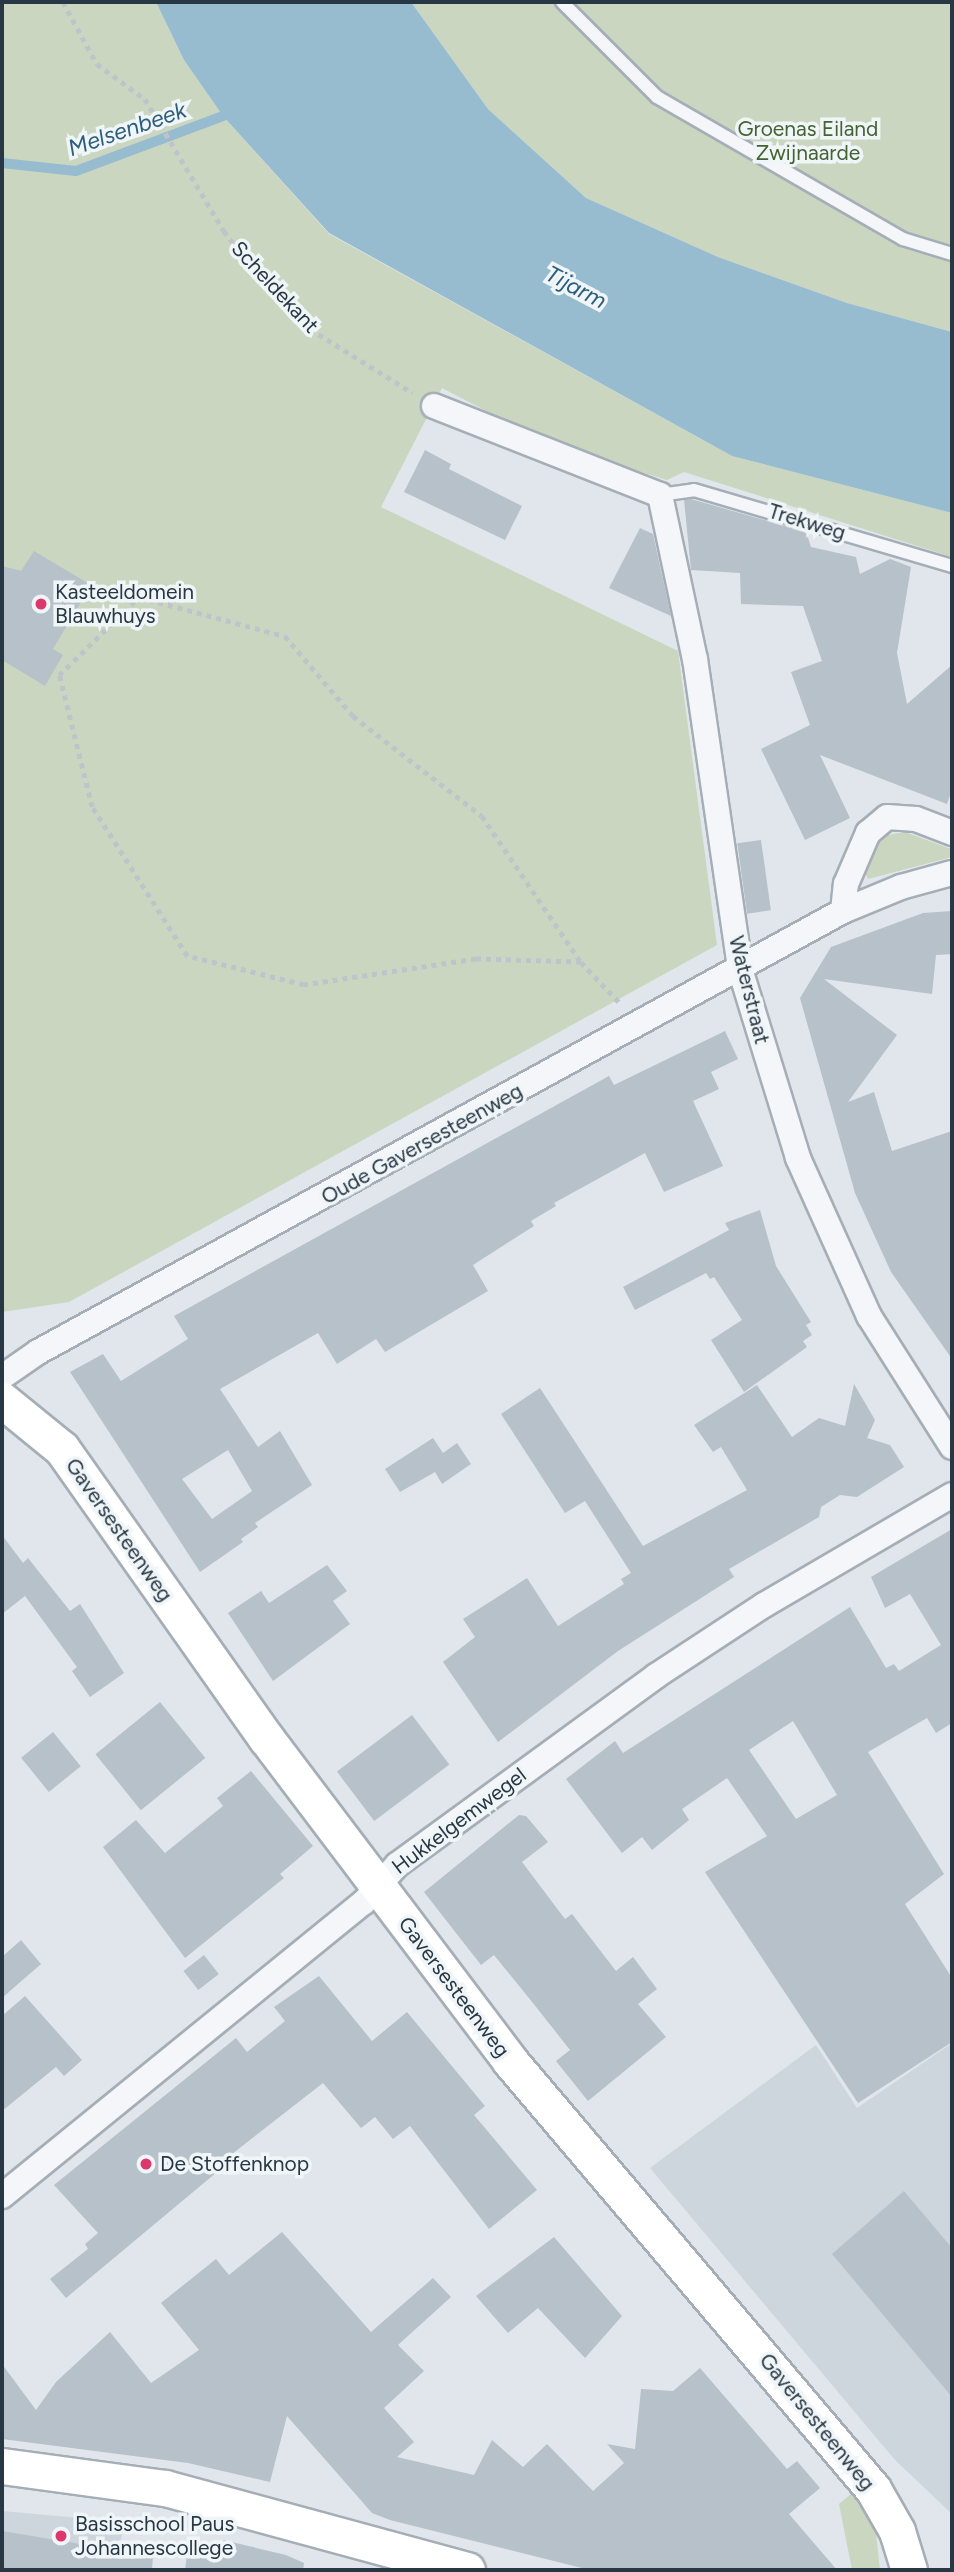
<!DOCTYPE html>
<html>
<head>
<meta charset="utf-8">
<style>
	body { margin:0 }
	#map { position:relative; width:954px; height:2572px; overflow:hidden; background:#e0e6eb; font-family:Figtree,sans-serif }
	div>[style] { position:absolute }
	.built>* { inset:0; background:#ced6dd }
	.green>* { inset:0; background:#cad6c0 }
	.water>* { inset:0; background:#97bccf }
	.stream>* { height:10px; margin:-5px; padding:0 5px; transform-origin:5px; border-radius:5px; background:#97bccf }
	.building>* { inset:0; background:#b7c1c9; transform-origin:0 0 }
	.path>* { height:4.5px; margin-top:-2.25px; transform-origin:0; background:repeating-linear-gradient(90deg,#bfc4ca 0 5px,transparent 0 10px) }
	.roads { filter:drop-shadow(2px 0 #a5aeb6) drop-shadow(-2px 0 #a5aeb6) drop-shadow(0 2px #a5aeb6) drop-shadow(0 -2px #a5aeb6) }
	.lane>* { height:12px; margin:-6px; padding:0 6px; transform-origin:6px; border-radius:6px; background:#f4f6f9 }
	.street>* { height:24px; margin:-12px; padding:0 12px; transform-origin:12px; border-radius:12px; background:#f4f6f9 }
	.secondary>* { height:35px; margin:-17.5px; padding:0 17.5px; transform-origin:17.5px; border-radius:17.5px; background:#fff }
	.dots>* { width:19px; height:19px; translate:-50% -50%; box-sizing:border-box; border:4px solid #f0f5f8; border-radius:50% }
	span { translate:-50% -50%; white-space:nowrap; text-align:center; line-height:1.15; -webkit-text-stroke:7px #f0f5f8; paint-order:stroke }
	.park-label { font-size:21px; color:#446232 }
	.street-label { font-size:21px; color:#273744 }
	.poi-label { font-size:21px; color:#273744 }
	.left { translate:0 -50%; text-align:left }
	.water-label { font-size:23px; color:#2c5f7d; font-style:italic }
	.frame { position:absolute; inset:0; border:4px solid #273744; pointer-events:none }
</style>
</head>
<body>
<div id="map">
	<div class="built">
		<i style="clip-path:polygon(952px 2043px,952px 2514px,895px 2460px,650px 2168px,816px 2045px,857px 2108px)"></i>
		<i style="clip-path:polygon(2px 2511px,124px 2522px,116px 2570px,2px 2570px)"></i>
	</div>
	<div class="green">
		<i style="clip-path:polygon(2px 2px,156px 2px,184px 60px,223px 116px,329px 234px,732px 456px,952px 513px,952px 557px,684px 472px,667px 480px,546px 442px,442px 388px,381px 507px,678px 651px,717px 945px,69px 1302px,2px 1312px)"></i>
		<i style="clip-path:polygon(411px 2px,952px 2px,952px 332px,847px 303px,718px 257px,586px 198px,488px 109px)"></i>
		<i style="clip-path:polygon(905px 832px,951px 849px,952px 857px,868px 879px,864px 871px,874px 848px,888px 835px)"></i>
		<i style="clip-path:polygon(852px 2493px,876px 2533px,880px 2570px,852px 2570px,839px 2504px)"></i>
	</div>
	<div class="water">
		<i style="clip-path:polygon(156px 2px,411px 2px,488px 109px,586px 198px,718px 257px,847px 303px,952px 332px,952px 513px,732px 456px,329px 233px,223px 116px,184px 60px)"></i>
	</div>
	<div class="stream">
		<i style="left:2px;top:163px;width:74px;rotate:6.2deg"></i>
		<i style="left:76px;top:171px;width:157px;rotate:-20.5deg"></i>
	</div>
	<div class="building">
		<i style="clip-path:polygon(425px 450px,451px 464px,449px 469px,522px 506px,505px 540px,404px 492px)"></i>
		<i style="clip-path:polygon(691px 499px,806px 532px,811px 547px,856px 557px,860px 574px,890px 559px,911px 567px,897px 653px,907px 704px,952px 665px,952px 789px,947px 804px,820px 755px,850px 818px,805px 840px,761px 749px,810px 725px,791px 672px,822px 661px,803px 606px,741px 604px,740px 573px,691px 570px,684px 500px)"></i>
		<i style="clip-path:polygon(640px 528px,653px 534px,671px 616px,609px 588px)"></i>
		<i style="clip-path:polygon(34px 551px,91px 585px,53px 649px,63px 655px,45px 686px,2px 660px,2px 566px,21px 571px)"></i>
		<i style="left:761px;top:840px;width:71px;height:24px;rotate:82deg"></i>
		<i style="clip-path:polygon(952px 911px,952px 954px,936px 955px,932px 994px,824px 979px,897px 1035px,848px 1102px,874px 1092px,892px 1151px,952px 1131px,952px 1359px,891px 1272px,855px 1193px,800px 998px,831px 947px,923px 913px)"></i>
		<i style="clip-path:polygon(evenodd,725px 1031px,738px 1059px,711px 1072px,719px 1089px,693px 1101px,723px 1166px,664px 1192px,645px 1153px,554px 1203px,556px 1206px,531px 1221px,534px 1226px,473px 1265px,488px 1291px,385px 1352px,376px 1339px,337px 1364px,318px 1333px,220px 1389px,258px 1447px,280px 1431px,312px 1485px,255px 1523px,258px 1527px,241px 1539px,243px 1542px,200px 1572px,70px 1372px,103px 1354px,121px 1381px,188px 1339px,174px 1316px,609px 1076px,614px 1085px,725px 1031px,228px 1450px,252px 1491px,212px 1519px,182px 1479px,228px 1450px)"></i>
		<i style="clip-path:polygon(760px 1210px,776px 1266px,811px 1322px,806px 1325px,812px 1335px,803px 1341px,807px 1347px,744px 1392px,711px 1340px,742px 1320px,714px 1277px,710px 1279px,706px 1273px,635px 1310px,623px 1287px,729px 1230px,725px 1223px)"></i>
		<i style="clip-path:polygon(854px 1384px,875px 1420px,867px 1438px,890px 1445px,904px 1467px,857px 1497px,840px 1495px,821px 1507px,819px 1517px,729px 1569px,734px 1577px,618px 1651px,498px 1742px,443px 1662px,475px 1637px,463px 1619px,527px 1578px,558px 1626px,624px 1584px,621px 1579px,631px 1573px,585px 1501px,565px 1513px,501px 1414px,540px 1388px,643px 1546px,747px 1490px,721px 1447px,713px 1452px,694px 1425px,757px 1385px,792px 1437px,819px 1418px,845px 1426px)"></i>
		<i style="clip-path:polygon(433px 1438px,443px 1453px,457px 1443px,471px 1464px,442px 1484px,435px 1472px,400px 1492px,385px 1469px)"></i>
		<i style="clip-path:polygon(evenodd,952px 1529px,952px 1723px,936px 1733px,927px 1718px,868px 1752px,944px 1874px,905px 1904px,952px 1978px,952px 2042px,858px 2103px,705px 1872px,767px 1836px,727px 1778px,682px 1809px,689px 1820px,652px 1850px,642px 1837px,622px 1853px,566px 1779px,615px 1741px,623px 1753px,850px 1607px,886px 1668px,894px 1664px,899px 1671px,941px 1645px,910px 1594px,885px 1608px,871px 1577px,952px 1529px,793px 1721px,837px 1795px,796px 1819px,749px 1750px,793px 1721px)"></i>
		<i style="clip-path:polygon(2px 1535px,23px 1563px,28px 1558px,70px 1611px,80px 1604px,124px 1673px,90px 1697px,72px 1671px,77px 1667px,25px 1596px,2px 1614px)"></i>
		<i style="clip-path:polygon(327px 1565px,347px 1591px,333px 1601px,350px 1624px,273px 1681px,228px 1613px,261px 1591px,269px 1603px)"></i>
		<i style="left:160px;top:1702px;width:72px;height:83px;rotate:51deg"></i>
		<i style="left:412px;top:1715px;width:62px;height:94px;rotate:53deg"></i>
		<i style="left:53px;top:1732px;width:44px;height:41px;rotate:51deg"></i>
		<i style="clip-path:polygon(251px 1771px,313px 1846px,280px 1874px,284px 1878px,185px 1958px,103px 1847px,136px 1820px,165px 1853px,223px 1806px,217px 1798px)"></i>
		<i style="clip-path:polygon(519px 1815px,526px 1816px,548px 1842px,522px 1862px,565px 1919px,572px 1914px,616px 1971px,633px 1957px,657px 1989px,638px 2004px,666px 2037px,588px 2101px,556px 2061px,570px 2050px,533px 2003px,494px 1955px,481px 1965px,424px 1892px)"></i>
		<i style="clip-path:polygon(21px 1940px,41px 1964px,2px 1998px,2px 1957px)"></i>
		<i style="left:204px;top:1955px;width:24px;height:26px;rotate:52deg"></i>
		<i style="clip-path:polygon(319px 1976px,372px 2041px,407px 2012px,485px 2106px,474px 2115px,537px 2190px,489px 2229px,410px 2126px,393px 2139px,375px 2117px,361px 2128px,323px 2083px,232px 2154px,235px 2157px,66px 2298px,50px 2279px,88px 2249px,85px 2244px,98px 2233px,54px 2185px,236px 2038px,247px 2052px,285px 2021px,274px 2007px)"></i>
		<i style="clip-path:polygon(25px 1996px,82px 2060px,64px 2076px,56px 2067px,2px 2111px,2px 2016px)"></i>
		<i style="clip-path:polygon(904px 2191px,952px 2248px,952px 2397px,832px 2254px)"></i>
		<i style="clip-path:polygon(282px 2232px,371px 2332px,433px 2278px,451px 2297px,398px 2345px,424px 2371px,384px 2408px,414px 2442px,397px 2457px,474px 2475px,492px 2440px,523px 2467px,547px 2444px,593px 2491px,624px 2463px,607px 2444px,635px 2449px,641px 2389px,673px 2391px,700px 2368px,787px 2469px,797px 2461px,820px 2488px,789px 2514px,837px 2570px,590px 2570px,390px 2520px,372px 2513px,287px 2416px,270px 2482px,188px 2463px,2px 2439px,2px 2364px,36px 2410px,56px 2382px,110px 2332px,151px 2383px,199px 2350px,161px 2303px,216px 2259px,229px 2275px)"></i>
		<i style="clip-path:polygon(554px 2237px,622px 2316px,585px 2358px,538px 2308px,508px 2333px,476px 2296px)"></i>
		<i style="clip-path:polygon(2px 2531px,153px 2556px,152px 2570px,2px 2570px)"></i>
		<i style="clip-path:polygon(189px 2540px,222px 2546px,223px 2540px,286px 2555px,304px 2563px,303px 2570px,185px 2570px)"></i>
	</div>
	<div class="path">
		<i style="left:63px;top:2px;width:71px;rotate:61.3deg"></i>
		<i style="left:97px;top:64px;width:59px;rotate:36.1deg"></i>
		<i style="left:145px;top:99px;width:154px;rotate:59.1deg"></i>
		<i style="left:224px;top:231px;width:49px;rotate:52.4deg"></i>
		<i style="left:254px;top:270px;width:81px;rotate:46.5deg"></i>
		<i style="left:310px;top:329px;width:121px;rotate:31.9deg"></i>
		<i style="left:581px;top:962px;width:105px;rotate:-178.4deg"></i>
		<i style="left:476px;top:959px;width:174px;rotate:171.4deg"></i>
		<i style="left:304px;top:985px;width:121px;rotate:-166.1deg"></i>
		<i style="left:187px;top:956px;width:177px;rotate:-122.5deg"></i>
		<i style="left:92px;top:807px;width:136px;rotate:-104deg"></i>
		<i style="left:59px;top:675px;width:112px;rotate:-44.3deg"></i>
		<i style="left:139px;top:597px;width:151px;rotate:15deg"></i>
		<i style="left:285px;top:636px;width:105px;rotate:49.6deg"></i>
		<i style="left:353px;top:716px;width:163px;rotate:37.8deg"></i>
		<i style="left:482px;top:816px;width:176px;rotate:55.9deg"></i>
		<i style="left:581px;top:962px;width:55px;rotate:46.5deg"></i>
	</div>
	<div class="roads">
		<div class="lane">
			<i style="left:562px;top:2px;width:134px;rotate:45deg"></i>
			<i style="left:657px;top:97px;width:284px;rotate:30deg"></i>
			<i style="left:903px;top:239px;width:51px;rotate:17deg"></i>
			<i style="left:660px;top:495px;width:34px;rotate:-8deg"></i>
			<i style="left:694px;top:490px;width:269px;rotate:16.4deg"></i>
		</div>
		<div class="street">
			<i style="left:434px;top:406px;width:243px;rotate:21.5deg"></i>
			<i style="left:660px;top:495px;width:168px;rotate:78deg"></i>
			<i style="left:695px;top:659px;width:313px;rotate:81.7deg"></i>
			<i style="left:740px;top:969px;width:198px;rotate:72.9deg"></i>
			<i style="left:798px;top:1158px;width:173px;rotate:65.8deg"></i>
			<i style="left:869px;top:1316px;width:155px;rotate:57.6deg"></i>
			<i style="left:843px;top:911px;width:27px;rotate:-84deg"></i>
			<i style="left:846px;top:884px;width:56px;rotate:-66.7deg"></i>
			<i style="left:868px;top:833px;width:25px;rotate:-40deg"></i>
			<i style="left:887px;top:817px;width:29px;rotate:4deg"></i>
			<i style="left:916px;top:819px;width:39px;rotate:21deg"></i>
			<i style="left:2px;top:1377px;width:44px;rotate:-34.8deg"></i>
			<i style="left:38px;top:1352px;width:918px;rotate:-28.72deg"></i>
			<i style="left:843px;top:911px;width:63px;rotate:-22.5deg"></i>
			<i style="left:901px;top:887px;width:53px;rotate:-15.4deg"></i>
			<i style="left:2px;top:2196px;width:466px;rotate:-39.1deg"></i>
			<i style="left:364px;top:1902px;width:50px;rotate:-48.3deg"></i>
			<i style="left:397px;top:1865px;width:321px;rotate:-36.1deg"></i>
			<i style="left:656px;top:1676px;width:129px;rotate:-33.3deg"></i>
			<i style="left:764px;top:1605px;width:218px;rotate:-30.3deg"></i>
		</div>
		<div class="secondary">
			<i style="left:2px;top:1400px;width:77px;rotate:39.2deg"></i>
			<i style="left:62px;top:1449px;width:354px;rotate:54.8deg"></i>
			<i style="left:266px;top:1738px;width:405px;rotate:52.9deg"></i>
			<i style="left:510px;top:2061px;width:561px;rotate:49.7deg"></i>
			<i style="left:873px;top:2489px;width:48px;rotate:60.3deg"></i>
			<i style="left:897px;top:2531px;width:41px;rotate:72.9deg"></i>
			<i style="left:2px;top:2466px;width:164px;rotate:7.7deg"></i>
			<i style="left:165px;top:2488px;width:313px;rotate:15.2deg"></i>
		</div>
	</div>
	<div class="dots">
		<i style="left:41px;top:604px;background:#dd386e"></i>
		<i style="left:146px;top:2164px;background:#dd386e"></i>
		<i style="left:61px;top:2536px;background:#dd386e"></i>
	</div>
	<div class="park-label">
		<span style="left:808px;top:141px">Groenas Eiland<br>Zwijnaarde</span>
	</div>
	<div class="street-label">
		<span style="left:275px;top:287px;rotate:47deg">Scheldekant</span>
		<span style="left:807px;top:522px;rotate:17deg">Trekweg</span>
		<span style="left:749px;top:990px;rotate:76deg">Waterstraat</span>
		<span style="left:422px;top:1144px;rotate:-29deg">Oude Gaversesteenweg</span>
		<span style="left:119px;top:1530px;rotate:55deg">Gaversesteenweg</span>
		<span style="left:459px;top:1821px;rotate:-37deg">Hukkelgemwegel</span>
		<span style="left:454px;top:1987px;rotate:53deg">Gaversesteenweg</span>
		<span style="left:817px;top:2422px;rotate:51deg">Gaversesteenweg</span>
	</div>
	<div class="poi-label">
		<span class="left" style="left:55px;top:604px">Kasteeldomein<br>Blauwhuys</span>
		<span class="left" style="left:160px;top:2164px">De Stoffenknop</span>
		<span class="left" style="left:75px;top:2536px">Basisschool Paus<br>Johannescollege</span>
	</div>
	<div class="water-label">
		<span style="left:127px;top:129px;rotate:-19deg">Melsenbeek</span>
		<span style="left:576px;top:287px;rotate:28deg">Tijarm</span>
	</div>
	<div class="frame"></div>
</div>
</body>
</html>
